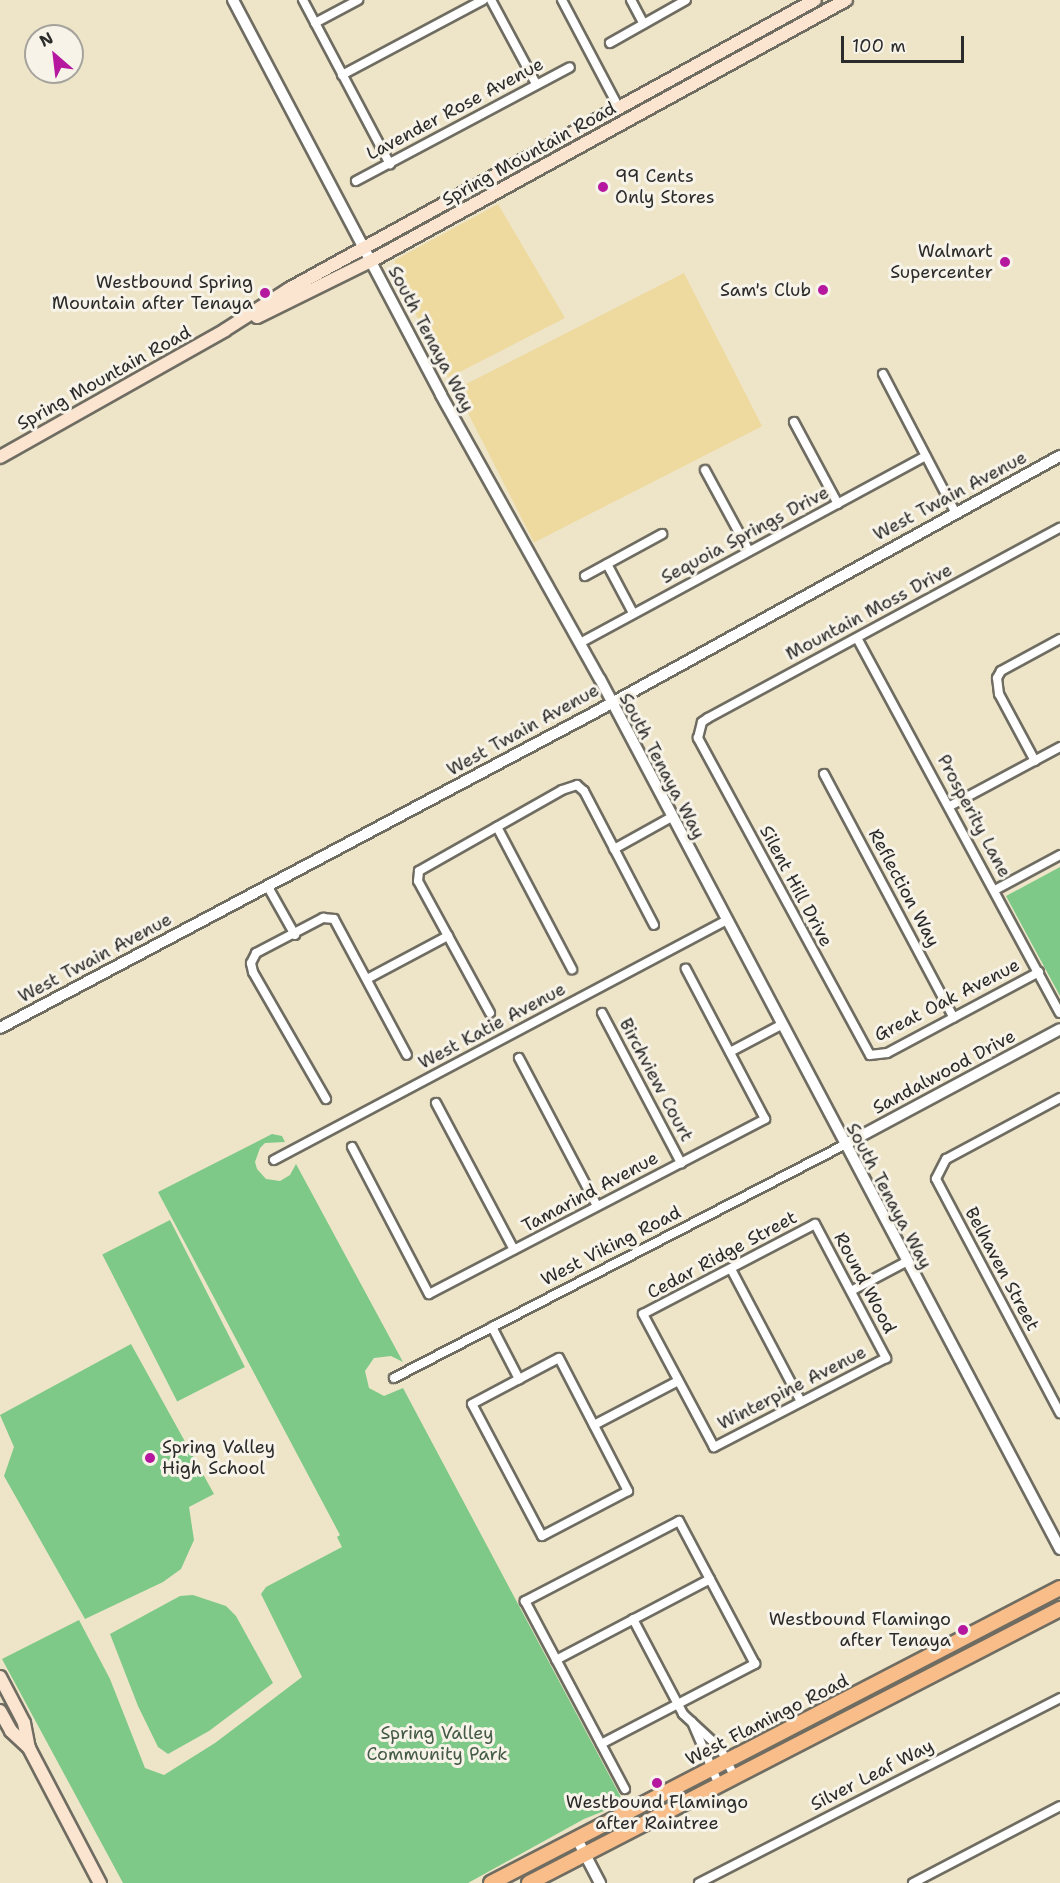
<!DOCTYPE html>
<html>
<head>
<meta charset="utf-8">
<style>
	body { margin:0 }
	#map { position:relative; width:1060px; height:1883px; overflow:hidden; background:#eee5c9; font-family:"Shantell Sans",sans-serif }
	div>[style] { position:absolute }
	.green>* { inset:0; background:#7ec987; transform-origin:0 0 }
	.sand>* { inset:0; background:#eeda9e; transform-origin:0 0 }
	.roads { filter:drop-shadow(2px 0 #6f6c62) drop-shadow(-2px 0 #6f6c62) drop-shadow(0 2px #6f6c62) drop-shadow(0 -2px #6f6c62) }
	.minor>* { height:8px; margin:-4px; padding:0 4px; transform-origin:4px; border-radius:4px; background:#fff }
	.tertiary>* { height:10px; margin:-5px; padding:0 5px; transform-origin:5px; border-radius:5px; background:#fff }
	.secondary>* { height:12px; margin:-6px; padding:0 6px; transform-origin:6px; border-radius:6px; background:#fce5d0 }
	.primary>* { height:14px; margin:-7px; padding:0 7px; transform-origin:7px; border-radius:7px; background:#f8bd89 }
	.dots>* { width:16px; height:16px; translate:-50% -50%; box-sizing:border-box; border:3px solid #f7f3e8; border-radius:50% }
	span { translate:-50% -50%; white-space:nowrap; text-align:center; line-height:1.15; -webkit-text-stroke:6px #f7f3e8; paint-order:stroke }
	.street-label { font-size:18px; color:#2b2b2b }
	.poi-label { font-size:18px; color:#2b2b2b }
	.left { translate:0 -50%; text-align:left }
	.right { translate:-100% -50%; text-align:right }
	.park-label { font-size:18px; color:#445a47 }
	.north { position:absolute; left:24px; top:24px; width:60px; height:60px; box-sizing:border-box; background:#f7f3e8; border:2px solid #a5a39c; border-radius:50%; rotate:332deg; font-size:16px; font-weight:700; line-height:24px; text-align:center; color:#2b2b2b }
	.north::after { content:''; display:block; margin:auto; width:21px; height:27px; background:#b5179e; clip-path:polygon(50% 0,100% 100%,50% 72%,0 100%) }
	.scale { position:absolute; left:841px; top:36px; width:123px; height:27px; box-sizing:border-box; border:3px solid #2b2b2b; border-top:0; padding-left:8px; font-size:18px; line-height:21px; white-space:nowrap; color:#2b2b2b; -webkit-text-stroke:4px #f7f3e8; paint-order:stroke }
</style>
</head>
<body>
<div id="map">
	<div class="green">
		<i style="clip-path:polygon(1060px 867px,1060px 996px,1006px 896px)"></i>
		<i style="clip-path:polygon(272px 1134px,282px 1136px,285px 1142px,265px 1143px,260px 1148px,255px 1162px,257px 1169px,266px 1179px,280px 1181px,290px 1175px,296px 1164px,403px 1362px,391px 1356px,374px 1358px,365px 1371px,369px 1388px,384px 1396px,403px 1388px,624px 1803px,584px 1819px,468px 1883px,123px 1883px,2px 1659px,79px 1620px,110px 1679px,145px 1768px,164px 1775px,215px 1743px,302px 1677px,261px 1594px,266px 1587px,342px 1547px,337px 1537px,340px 1535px,158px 1192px)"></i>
		<i style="left:170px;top:1220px;width:165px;height:76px;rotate:63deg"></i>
		<i style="clip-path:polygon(131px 1344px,214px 1494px,189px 1507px,194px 1540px,181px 1569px,163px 1582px,85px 1619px,4px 1476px,14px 1447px,0 1415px)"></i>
		<i style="clip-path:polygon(193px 1595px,226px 1606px,236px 1616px,273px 1683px,209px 1731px,168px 1754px,158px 1747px,138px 1706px,110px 1634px,180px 1596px)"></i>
	</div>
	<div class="sand">
		<i style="clip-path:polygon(498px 204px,565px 318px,448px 378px,394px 271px,395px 260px)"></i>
		<i style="left:684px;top:273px;width:172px;height:256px;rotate:63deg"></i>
	</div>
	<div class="roads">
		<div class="minor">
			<i style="left:303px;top:0;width:186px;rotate:62.1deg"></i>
			<i style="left:491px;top:0;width:95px;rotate:61.8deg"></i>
			<i style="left:562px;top:0;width:122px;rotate:62.2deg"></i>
			<i style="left:631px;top:0;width:27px;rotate:62deg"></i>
			<i style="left:315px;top:23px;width:49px;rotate:-28.1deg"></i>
			<i style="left:610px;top:43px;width:87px;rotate:-29.5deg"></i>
			<i style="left:342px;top:75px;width:160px;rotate:-28deg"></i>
			<i style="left:356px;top:181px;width:242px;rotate:-28deg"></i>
			<i style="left:883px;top:374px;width:156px;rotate:62.4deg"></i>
			<i style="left:794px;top:422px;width:93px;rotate:61.8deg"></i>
			<i style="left:705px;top:470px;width:92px;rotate:61.5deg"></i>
			<i style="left:607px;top:564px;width:55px;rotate:62deg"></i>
			<i style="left:585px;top:576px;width:88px;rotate:-28.6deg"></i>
			<i style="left:857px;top:638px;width:426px;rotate:61.6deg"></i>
			<i style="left:580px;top:643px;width:393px;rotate:-28.4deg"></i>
			<i style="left:1035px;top:761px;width:76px;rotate:-118.2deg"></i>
			<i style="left:999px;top:694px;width:16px;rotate:-97deg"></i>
			<i style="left:997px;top:678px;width:8px;rotate:-60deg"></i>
			<i style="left:1001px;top:671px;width:67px;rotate:-28.5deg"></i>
			<i style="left:824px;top:774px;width:276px;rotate:62deg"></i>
			<i style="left:950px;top:806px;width:125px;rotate:-28.2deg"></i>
			<i style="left:497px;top:827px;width:161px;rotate:62.2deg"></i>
			<i style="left:614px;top:849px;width:64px;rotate:-29deg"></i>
			<i style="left:268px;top:887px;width:55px;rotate:60.6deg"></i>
			<i style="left:995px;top:890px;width:74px;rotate:-28.3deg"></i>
			<i style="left:1039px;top:972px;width:172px;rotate:151.9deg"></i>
			<i style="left:887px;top:1053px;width:17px;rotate:173deg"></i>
			<i style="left:870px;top:1055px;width:361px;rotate:-118.5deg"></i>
			<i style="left:698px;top:738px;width:16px;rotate:-76deg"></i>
			<i style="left:702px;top:722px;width:7px;rotate:-34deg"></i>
			<i style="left:708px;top:718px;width:400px;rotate:-28.4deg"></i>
			<i style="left:367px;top:979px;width:92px;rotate:-28deg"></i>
			<i style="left:490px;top:1013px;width:150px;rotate:-118.6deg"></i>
			<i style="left:418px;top:881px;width:10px;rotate:-84deg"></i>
			<i style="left:419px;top:871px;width:164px;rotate:-29.5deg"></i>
			<i style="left:562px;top:790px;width:16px;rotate:-18deg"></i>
			<i style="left:577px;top:785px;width:9px;rotate:41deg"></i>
			<i style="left:584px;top:791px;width:151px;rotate:62.4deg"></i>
			<i style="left:602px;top:1013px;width:170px;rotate:62.2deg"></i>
			<i style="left:730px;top:1052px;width:58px;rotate:-27.9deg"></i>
			<i style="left:519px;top:1058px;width:167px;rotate:62.2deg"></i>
			<i style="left:1060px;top:1098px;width:129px;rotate:151.8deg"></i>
			<i style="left:946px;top:1159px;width:22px;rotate:117deg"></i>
			<i style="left:936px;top:1179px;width:265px;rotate:62.1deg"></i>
			<i style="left:326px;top:1099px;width:146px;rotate:-119.9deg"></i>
			<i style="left:253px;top:972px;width:9px;rotate:-103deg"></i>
			<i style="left:251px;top:963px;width:11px;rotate:-63deg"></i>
			<i style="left:256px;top:953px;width:76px;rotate:-27.6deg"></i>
			<i style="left:323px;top:918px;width:11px;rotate:5deg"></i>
			<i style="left:334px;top:919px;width:154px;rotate:61.8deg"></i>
			<i style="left:436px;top:1103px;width:166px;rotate:62deg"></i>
			<i style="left:352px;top:1147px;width:166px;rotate:62.4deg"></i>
			<i style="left:429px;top:1294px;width:379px;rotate:-27.5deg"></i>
			<i style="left:765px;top:1119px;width:170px;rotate:-117.8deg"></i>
			<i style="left:274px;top:1160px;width:510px;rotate:-27.92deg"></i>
			<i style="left:815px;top:1224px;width:152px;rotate:62.1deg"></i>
			<i style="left:886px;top:1358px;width:194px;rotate:152.6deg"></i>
			<i style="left:714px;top:1447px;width:151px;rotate:-118.1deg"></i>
			<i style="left:643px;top:1314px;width:194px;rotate:-27.6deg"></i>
			<i style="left:731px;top:1269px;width:150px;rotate:62.2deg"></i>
			<i style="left:851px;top:1291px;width:62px;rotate:-27.8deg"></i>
			<i style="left:492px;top:1327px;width:59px;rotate:62.6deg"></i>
			<i style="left:559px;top:1358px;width:150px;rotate:62.6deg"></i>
			<i style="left:628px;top:1491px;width:97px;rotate:152.4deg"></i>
			<i style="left:542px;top:1536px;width:149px;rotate:-117.9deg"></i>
			<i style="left:472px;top:1404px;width:98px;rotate:-27.9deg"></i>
			<i style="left:394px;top:1378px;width:507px;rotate:-27.37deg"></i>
			<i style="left:594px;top:1425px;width:95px;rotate:-27.6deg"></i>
			<i style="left:633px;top:1619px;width:107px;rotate:62.2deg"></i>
			<i style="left:683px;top:1714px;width:50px;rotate:42.6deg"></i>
			<i style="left:720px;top:1748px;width:33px;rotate:63deg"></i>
			<i style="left:556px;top:1660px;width:174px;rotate:-27.7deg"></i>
			<i style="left:692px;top:1722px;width:69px;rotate:66.8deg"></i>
			<i style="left:601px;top:1744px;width:174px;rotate:-27.5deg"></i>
			<i style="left:755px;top:1664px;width:162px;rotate:-118deg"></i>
			<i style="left:679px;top:1521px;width:174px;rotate:152.5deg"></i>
			<i style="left:525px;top:1601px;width:213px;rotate:62deg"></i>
			<i style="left:699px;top:1883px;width:406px;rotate:-27.1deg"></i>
			<i style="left:913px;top:1883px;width:166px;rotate:-27.6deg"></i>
		</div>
		<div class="tertiary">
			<i style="left:233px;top:0;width:446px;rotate:62.2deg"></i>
			<i style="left:441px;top:395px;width:325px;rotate:60.8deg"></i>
			<i style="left:600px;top:679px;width:984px;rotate:62.13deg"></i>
			<i style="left:0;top:1028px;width:668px;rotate:-27.95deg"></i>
			<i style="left:590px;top:715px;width:537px;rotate:-28.86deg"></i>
			<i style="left:844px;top:1145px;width:245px;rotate:-28.2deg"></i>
			<i style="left:577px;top:1839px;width:50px;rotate:62.4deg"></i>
		</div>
		<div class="secondary">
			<i style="left:257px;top:317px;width:127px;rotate:-26.2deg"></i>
			<i style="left:371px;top:261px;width:542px;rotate:-28.79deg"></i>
			<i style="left:0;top:457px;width:258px;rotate:-29.4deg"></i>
			<i style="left:225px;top:330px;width:76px;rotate:-32.6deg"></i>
			<i style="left:289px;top:289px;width:600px;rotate:-28.79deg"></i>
			<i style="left:0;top:1677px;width:52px;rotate:62.4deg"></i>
			<i style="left:24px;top:1723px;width:25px;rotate:79deg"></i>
			<i style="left:29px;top:1748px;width:153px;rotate:62.3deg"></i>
			<i style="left:0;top:1711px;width:23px;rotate:61deg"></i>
			<i style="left:11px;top:1731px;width:25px;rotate:43deg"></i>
		</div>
		<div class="primary">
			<i style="left:491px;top:1883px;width:641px;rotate:-27.4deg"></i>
			<i style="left:529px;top:1883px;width:598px;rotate:-27.29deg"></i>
		</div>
	</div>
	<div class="dots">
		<i style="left:603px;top:187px;background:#b5179e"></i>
		<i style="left:1005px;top:262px;background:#b5179e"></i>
		<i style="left:823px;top:290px;background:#b5179e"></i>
		<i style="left:265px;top:293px;background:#b5179e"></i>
		<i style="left:150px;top:1458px;background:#b5179e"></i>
		<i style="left:963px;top:1630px;background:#b5179e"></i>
		<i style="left:657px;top:1783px;background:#b5179e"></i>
	</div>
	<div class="street-label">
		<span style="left:455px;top:109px;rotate:-28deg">Lavender Rose Avenue</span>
		<span style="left:529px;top:154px;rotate:-29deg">Spring Mountain Road</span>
		<span style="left:431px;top:339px;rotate:62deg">South Tenaya Way</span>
		<span style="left:104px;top:378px;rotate:-29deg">Spring Mountain Road</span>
		<span style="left:950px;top:496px;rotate:-28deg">West Twain Avenue</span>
		<span style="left:745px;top:535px;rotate:-28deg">Sequoia Springs Drive</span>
		<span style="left:869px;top:612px;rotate:-28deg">Mountain Moss Drive</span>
		<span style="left:523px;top:730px;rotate:-29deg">West Twain Avenue</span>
		<span style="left:662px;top:766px;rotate:62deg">South Tenaya Way</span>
		<span style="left:974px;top:816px;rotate:62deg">Prosperity Lane</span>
		<span style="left:796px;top:886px;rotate:62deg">Silent Hill Drive</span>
		<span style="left:904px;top:888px;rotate:62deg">Reflection Way</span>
		<span style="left:95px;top:958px;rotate:-28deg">West Twain Avenue</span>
		<span style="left:947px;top:1000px;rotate:-27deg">Great Oak Avenue</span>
		<span style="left:492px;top:1026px;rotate:-28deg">West Katie Avenue</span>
		<span style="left:944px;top:1072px;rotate:-28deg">Sandalwood Drive</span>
		<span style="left:656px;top:1080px;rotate:62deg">Birchview Court</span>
		<span style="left:590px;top:1192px;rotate:-28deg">Tamarind Avenue</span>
		<span style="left:889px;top:1196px;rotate:62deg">South Tenaya Way</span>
		<span style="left:611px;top:1246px;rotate:-27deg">West Viking Road</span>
		<span style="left:722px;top:1255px;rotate:-28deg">Cedar Ridge Street</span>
		<span style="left:1002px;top:1269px;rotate:62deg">Belhaven Street</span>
		<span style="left:865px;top:1283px;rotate:62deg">Round Wood</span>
		<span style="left:792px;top:1388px;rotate:-27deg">Winterpine Avenue</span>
		<span style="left:767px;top:1720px;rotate:-27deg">West Flamingo Road</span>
		<span style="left:872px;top:1775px;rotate:-27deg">Silver Leaf Way</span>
	</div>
	<div class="poi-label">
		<span class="left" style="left:615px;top:187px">99 Cents<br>Only Stores</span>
		<span class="right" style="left:993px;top:262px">Walmart<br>Supercenter</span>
		<span class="right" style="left:253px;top:293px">Westbound Spring<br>Mountain after Tenaya</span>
		<span class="right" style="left:811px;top:290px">Sam's Club</span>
		<span class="left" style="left:162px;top:1458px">Spring Valley<br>High School</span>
		<span class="right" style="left:951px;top:1630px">Westbound Flamingo<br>after Tenaya</span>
		<span style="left:657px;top:1813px">Westbound Flamingo<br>after Raintree</span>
	</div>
	<div class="park-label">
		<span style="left:437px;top:1744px">Spring Valley<br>Community Park</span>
	</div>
	<div class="north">N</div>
	<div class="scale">100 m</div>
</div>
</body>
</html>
